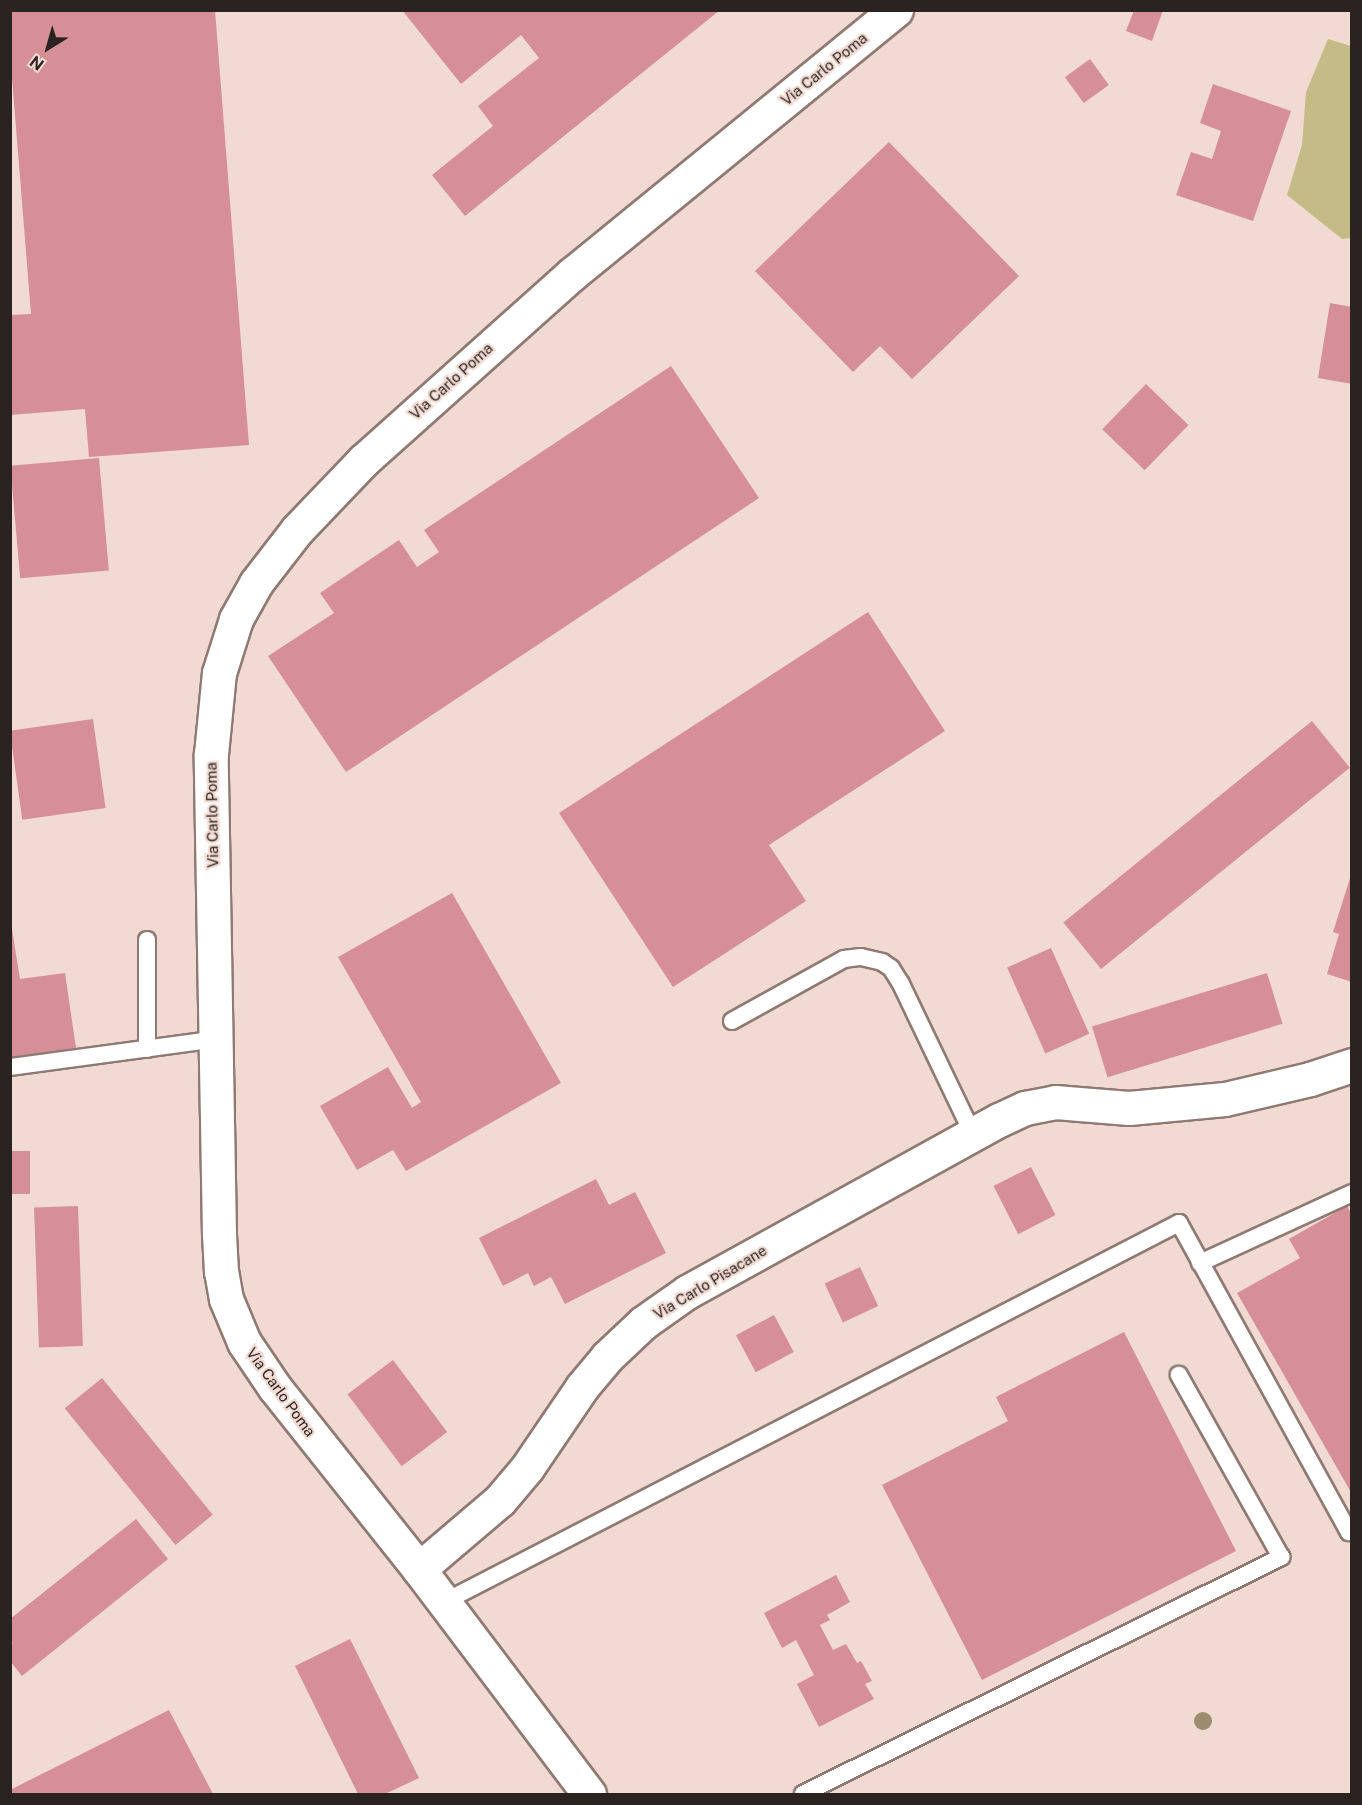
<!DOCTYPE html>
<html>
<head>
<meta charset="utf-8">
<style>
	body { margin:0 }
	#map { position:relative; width:1362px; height:1805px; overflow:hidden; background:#f1dad2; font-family:"Public Sans",sans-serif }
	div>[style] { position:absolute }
	.green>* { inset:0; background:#c5bb87 }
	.building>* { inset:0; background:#d68e97; transform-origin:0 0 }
	.roads { filter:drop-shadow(2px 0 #8f7a73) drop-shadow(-2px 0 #8f7a73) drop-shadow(0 2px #8f7a73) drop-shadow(0 -2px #8f7a73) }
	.service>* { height:16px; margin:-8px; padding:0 8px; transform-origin:8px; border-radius:8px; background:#fff }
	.minor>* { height:33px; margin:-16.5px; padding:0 16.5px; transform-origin:16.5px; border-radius:16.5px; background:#fff }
	.trees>* { width:18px; height:18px; margin:-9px; border-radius:50%; background:#9c8c6d }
	span { translate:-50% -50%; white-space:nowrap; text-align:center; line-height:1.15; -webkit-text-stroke:4.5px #f1dad2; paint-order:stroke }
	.street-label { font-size:15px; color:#2b2320 }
	.frame { position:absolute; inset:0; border:12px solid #2b2320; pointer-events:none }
	.north { position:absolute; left:18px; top:18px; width:60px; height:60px; -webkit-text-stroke:4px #f1dad2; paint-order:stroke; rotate:217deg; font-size:16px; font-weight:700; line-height:24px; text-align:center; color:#2b2320 }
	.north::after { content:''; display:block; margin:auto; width:21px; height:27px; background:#2b2320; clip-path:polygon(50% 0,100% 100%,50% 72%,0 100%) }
</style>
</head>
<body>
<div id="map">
	<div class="green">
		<i style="clip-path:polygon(1328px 39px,1351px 46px,1351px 238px,1342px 239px,1287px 195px,1302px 145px,1306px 92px)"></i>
	</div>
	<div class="building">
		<i style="clip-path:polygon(10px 10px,215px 10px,249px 445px,89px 457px,85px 409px,10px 415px,10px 315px,31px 314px,10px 53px)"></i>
		<i style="clip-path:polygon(402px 10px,720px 10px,465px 216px,432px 175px,493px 126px,478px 106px,539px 58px,521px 35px,461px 84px)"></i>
		<i style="clip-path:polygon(1134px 10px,1163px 10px,1152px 41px,1126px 31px)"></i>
		<i style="left:1090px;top:59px;width:32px;height:31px;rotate:54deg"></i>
		<i style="clip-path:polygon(1213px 84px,1291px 111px,1253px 221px,1176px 195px,1191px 152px,1212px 159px,1221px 131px,1200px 123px)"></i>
		<i style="clip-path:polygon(889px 142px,1019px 276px,912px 379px,880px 346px,853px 372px,755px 271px)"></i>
		<i style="clip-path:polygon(1330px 303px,1352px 307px,1352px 384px,1318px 378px)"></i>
		<i style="clip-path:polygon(671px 366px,759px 498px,346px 772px,268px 656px,334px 613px,320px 593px,399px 540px,417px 567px,439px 552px,424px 530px)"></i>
		<i style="left:1146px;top:384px;width:59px;height:63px;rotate:44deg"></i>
		<i style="left:99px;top:458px;width:113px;height:89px;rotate:85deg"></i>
		<i style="clip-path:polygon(868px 612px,945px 731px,769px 845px,806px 901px,673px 987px,559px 813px)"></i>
		<i style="left:93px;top:719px;width:90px;height:84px;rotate:82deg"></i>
		<i style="left:1312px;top:721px;width:60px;height:320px;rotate:51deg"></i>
		<i style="clip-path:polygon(1352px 872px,1352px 982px,1327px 974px,1339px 934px,1333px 932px)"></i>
		<i style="clip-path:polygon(452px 893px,561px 1083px,406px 1171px,393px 1150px,357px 1170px,320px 1106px,388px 1067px,412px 1108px,421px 1102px,338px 957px)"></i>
		<i style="clip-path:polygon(10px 917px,20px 979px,65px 973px,76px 1048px,10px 1057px)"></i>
		<i style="left:1051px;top:948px;width:94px;height:48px;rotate:66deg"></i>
		<i style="left:1267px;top:973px;width:53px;height:183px;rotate:73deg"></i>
		<i style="left:10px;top:1151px;width:20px;height:43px"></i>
		<i style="left:1031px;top:1167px;width:54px;height:42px;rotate:63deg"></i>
		<i style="clip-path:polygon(596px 1179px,609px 1205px,635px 1192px,666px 1253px,565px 1304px,551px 1277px,534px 1286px,528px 1273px,503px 1286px,479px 1238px)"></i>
		<i style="left:78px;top:1206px;width:140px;height:44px;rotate:88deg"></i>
		<i style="clip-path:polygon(1347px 1206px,1352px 1215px,1352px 1494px,1237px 1293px,1300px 1258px,1289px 1239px)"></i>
		<i style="left:860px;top:1267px;width:43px;height:39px;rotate:65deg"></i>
		<i style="left:774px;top:1315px;width:42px;height:43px;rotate:62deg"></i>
		<i style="clip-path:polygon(1124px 1332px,1236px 1551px,982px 1680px,882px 1485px,1008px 1421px,996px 1397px)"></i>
		<i style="left:393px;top:1360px;width:90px;height:57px;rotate:53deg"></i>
		<i style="left:102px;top:1378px;width:176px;height:48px;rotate:51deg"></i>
		<i style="clip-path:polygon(136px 1519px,168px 1559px,22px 1676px,10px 1661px,10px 1645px,13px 1643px,10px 1640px,10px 1619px)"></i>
		<i style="clip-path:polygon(836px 1575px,850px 1602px,827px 1615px,830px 1620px,820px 1625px,833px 1650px,846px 1644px,857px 1663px,861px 1661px,872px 1681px,865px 1684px,874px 1699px,819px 1727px,797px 1684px,814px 1675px,796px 1640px,782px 1648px,764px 1613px)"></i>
		<i style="clip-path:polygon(350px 1639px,419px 1778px,385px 1794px,358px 1794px,295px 1666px)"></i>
		<i style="clip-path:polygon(169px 1710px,213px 1794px,10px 1794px,10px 1790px)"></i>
	</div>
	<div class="roads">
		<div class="service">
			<i style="left:147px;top:940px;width:109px;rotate:90deg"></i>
			<i style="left:732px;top:1021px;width:128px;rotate:-29deg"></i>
			<i style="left:844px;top:959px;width:17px;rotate:-7deg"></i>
			<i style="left:861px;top:957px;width:22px;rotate:13deg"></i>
			<i style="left:882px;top:962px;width:11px;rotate:34deg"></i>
			<i style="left:891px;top:968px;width:19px;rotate:58deg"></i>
			<i style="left:901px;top:984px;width:166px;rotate:64.4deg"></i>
			<i style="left:10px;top:1067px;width:208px;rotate:-7.7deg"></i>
			<i style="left:1200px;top:1263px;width:167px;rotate:-24.7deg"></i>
			<i style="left:444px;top:1602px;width:827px;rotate:-27.28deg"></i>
			<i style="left:1179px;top:1223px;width:353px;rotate:61.2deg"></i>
			<i style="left:1349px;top:1532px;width:4px;rotate:-34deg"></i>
			<i style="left:803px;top:1794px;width:534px;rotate:-26.37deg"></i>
			<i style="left:1281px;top:1557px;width:209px;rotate:-119.3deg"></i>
		</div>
		<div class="minor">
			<i style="left:419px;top:1569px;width:106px;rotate:-40.4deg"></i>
			<i style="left:500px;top:1500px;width:42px;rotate:-49.8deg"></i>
			<i style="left:527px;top:1468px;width:98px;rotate:-55.8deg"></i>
			<i style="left:582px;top:1387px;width:39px;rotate:-50deg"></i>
			<i style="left:607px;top:1357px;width:50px;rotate:-43.4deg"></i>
			<i style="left:643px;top:1323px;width:54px;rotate:-35.2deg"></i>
			<i style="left:687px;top:1292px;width:356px;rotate:-28.9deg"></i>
			<i style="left:999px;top:1120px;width:29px;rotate:-25deg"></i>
			<i style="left:1025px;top:1108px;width:31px;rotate:-11deg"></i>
			<i style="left:1055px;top:1102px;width:74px;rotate:4.6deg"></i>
			<i style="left:1129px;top:1108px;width:96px;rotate:-5.4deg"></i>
			<i style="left:1225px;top:1099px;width:87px;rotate:-13.2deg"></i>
			<i style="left:1310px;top:1079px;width:44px;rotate:-18.4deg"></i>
			<i style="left:589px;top:1794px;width:282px;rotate:-127.1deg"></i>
			<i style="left:419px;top:1569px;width:231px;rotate:-128.5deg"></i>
			<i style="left:275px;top:1388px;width:55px;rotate:-124deg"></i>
			<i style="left:244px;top:1342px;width:47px;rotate:-112.7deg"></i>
			<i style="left:226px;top:1299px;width:27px;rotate:-100deg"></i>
			<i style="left:221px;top:1272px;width:37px;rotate:-93deg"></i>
			<i style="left:219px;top:1235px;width:481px;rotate:-91deg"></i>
			<i style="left:211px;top:754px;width:81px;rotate:-84.4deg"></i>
			<i style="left:219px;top:673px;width:57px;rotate:-72.5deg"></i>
			<i style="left:236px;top:619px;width:41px;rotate:-60.9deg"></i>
			<i style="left:256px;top:583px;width:67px;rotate:-52.3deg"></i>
			<i style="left:297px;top:530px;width:97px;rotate:-46.3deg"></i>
			<i style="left:364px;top:460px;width:279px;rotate:-41.8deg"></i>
			<i style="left:572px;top:274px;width:418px;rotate:-39.2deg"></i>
		</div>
	</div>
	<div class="trees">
		<i style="left:1203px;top:1721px"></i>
	</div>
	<div class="street-label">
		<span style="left:824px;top:69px;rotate:-39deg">Via Carlo Poma</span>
		<span style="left:451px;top:381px;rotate:-42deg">Via Carlo Poma</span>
		<span style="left:212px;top:815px;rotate:-91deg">Via Carlo Poma</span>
		<span style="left:710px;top:1282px;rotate:-31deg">Via Carlo Pisacane</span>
		<span style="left:281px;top:1392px;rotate:54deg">Via Carlo Poma</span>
	</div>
	<div class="frame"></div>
	<div class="north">N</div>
</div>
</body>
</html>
